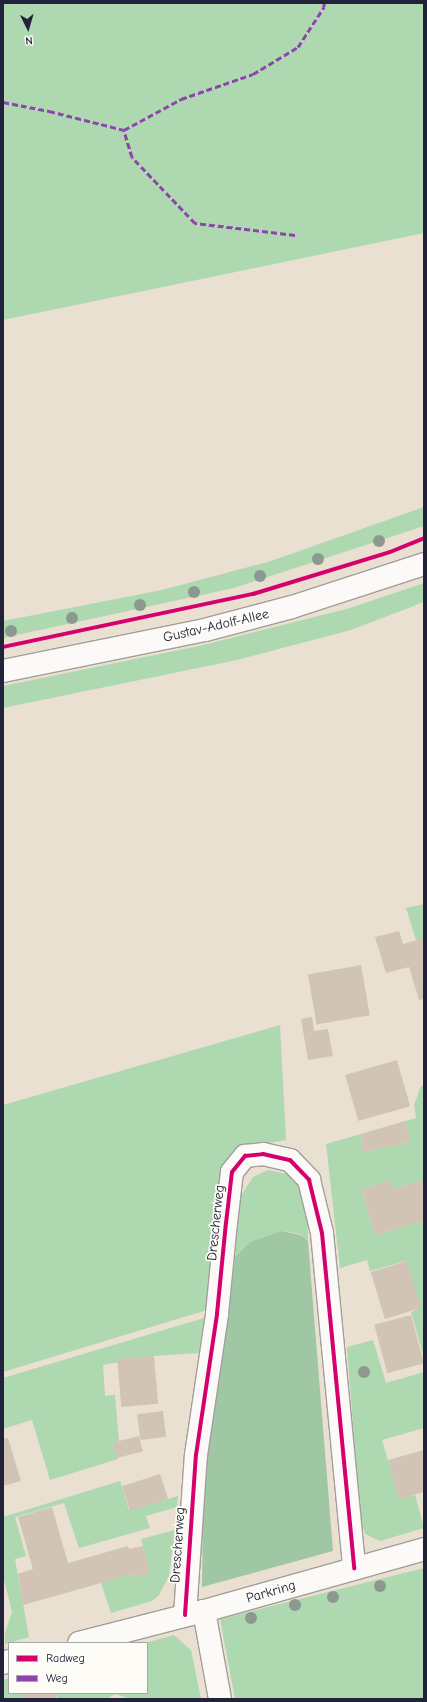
<!DOCTYPE html>
<html>
<head>
<meta charset="utf-8">
<style>
	body { margin:0 }
	#map { position:relative; width:427px; height:1702px; overflow:hidden; background:#e9e0d1; font-family:"Comic Neue",sans-serif }
	div>[style] { position:absolute }
	.green>* { inset:0; background:#add8b0 }
	.forest>* { inset:0; background:#a0c7a3 }
	.building>* { inset:0; background:#d1c4b4; transform-origin:0 0 }
	.roads { filter:drop-shadow(1px 0 #a39e98) drop-shadow(-1px 0 #a39e98) drop-shadow(0 1px #a39e98) drop-shadow(0 -1px #a39e98) }
	.street>* { height:22px; margin:-11px; padding:0 11px; transform-origin:11px; border-radius:11px; background:#fcfaf8 }
	.secondary>* { height:22px; margin:-11px; padding:0 11px; transform-origin:11px; border-radius:11px; background:#fcfaf8 }
	.quiet>* { height:3px; margin-top:-1.5px; transform-origin:0; background:repeating-linear-gradient(90deg,#8e44ad 0 6px,transparent 0 9px) }
	.cycleway>* { height:4px; margin:-2px; padding:0 2px; transform-origin:2px; border-radius:2px; background:#d6006c }
	.trees>* { width:12px; height:12px; margin:-6px; border-radius:50%; background:#8d9990 }
	span { translate:-50% -50%; white-space:nowrap; text-align:center; line-height:1.15; -webkit-text-stroke:3.5px #fdfcf7; paint-order:stroke }
	.street-label { font-size:14px; color:#22223b }
	.frame { position:absolute; inset:0; border:4px solid #22223b; pointer-events:none }
	.legend { position:absolute; left:8px; top:1642px; width:140px; height:52px; box-sizing:border-box; background:#fdfcf7; border:1px solid #a5a5ac; margin:0; padding:5px 7px; list-style:none; font-size:12px; color:#22223b }
	.legend li { display:flex; align-items:center; gap:8px; height:20px }
	.legend b { width:20px; border:1px solid #a5a5ac }
	.north { position:absolute; left:8px; top:8px; width:40px; height:40px; -webkit-text-stroke:3px #fdfcf7; paint-order:stroke; rotate:175deg; font-size:11px; font-weight:700; line-height:16px; text-align:center; color:#22223b }
	.north::after { content:''; display:block; margin:auto; width:14px; height:18px; background:#22223b; clip-path:polygon(50% 0,100% 100%,50% 72%,0 100%) }
</style>
</head>
<body>
<div id="map">
	<div class="green">
		<i style="clip-path:polygon(3px 3px,424px 3px,424px 233px,3px 320px)"></i>
		<i style="clip-path:polygon(424px 507px,424px 526px,234px 588px,3px 638px,3px 621px,162px 590px,271px 561px)"></i>
		<i style="clip-path:polygon(424px 583px,424px 602px,351px 630px,237px 660px,3px 708px,3px 686px,199px 646px,350px 608px)"></i>
		<i style="clip-path:polygon(424px 904px,424px 938px,416px 940px,406px 908px)"></i>
		<i style="clip-path:polygon(280px 1025px,286px 1140px,253px 1146px,233px 1155px,207px 1310px,3px 1372px,3px 1105px)"></i>
		<i style="clip-path:polygon(421px 1086px,424px 1086px,424px 1180px,393px 1189px,390px 1181px,362px 1189px,375px 1235px,424px 1221px,424px 1358px,411px 1312px,420px 1308px,406px 1261px,370px 1271px,367px 1260px,340px 1268px,326px 1144px,361px 1134px,363px 1152px,410px 1142px,405px 1121px,416px 1118px,414px 1105px)"></i>
		<i style="clip-path:polygon(268px 1170px,287px 1174px,301px 1186px,307px 1211px,308px 1241px,301px 1234px,281px 1231px,250px 1242px,235px 1257px,240px 1197px,253px 1177px)"></i>
		<i style="clip-path:polygon(204px 1318px,199px 1353px,154px 1356px,103px 1365px,105px 1396px,115px 1395px,119px 1442px,114px 1443px,118px 1459px,50px 1480px,32px 1420px,3px 1429px,3px 1378px)"></i>
		<i style="clip-path:polygon(373px 1340px,386px 1383px,424px 1372px,424px 1428px,382px 1440px,399px 1498px,415px 1495px,424px 1528px,380px 1541px,365px 1534px,360px 1517px,347px 1347px)"></i>
		<i style="clip-path:polygon(120px 1481px,129px 1510px,178px 1496px,177px 1507px,146px 1516px,150px 1528px,79px 1548px,64px 1503px,15px 1517px,26px 1556px,15px 1559px,29px 1637px,5px 1644px,5px 1633px,12px 1612px,3px 1575px,3px 1517px)"></i>
		<i style="clip-path:polygon(175px 1530px,169px 1576px,159px 1595px,152px 1601px,111px 1613px,101px 1583px,133px 1574px,134px 1577px,150px 1573px,141px 1539px)"></i>
		<i style="clip-path:polygon(424px 1568px,424px 1699px,235px 1699px,220px 1619px)"></i>
		<i style="clip-path:polygon(174px 1635px,191px 1650px,201px 1699px,130px 1699px,115px 1694px,107px 1699px,57px 1699px,56px 1693px,147px 1693px,145px 1643px)"></i>
		<i style="clip-path:polygon(9px 1678px,9px 1693px,21px 1693px,23px 1699px,3px 1699px,3px 1680px)"></i>
	</div>
	<div class="forest">
		<i style="clip-path:polygon(281px 1231px,301px 1235px,308px 1241px,333px 1551px,202px 1587px,203px 1483px,228px 1322px,235px 1257px,250px 1242px)"></i>
	</div>
	<div class="building">
		<i style="clip-path:polygon(399px 931px,403px 944px,424px 938px,424px 999px,419px 1000px,409px 967px,386px 973px,375px 937px)"></i>
		<i style="left:361px;top:965px;width:51px;height:54px;rotate:80deg"></i>
		<i style="clip-path:polygon(312px 1017px,314px 1031px,328px 1029px,333px 1056px,308px 1060px,301px 1019px)"></i>
		<i style="left:397px;top:1060px;width:48px;height:54px;rotate:74deg"></i>
		<i style="clip-path:polygon(405px 1121px,410px 1142px,363px 1152px,361px 1134px)"></i>
		<i style="clip-path:polygon(424px 1180px,424px 1221px,375px 1235px,362px 1189px,390px 1181px,393px 1189px)"></i>
		<i style="left:407px;top:1261px;width:49px;height:38px;rotate:73deg"></i>
		<i style="left:411px;top:1315px;width:50px;height:38px;rotate:75deg"></i>
		<i style="left:154px;top:1356px;width:48px;height:37px;rotate:85deg"></i>
		<i style="left:163px;top:1411px;width:26px;height:26px;rotate:83deg"></i>
		<i style="left:139px;top:1436px;width:16px;height:27px;rotate:76deg"></i>
		<i style="clip-path:polygon(8px 1438px,21px 1481px,3px 1486px,3px 1439px)"></i>
		<i style="clip-path:polygon(424px 1450px,424px 1492px,399px 1499px,388px 1460px)"></i>
		<i style="left:160px;top:1474px;width:26px;height:40px;rotate:72deg"></i>
		<i style="clip-path:polygon(52px 1507px,68px 1563px,128px 1546px,129px 1549px,143px 1546px,150px 1573px,134px 1577px,133px 1574px,23px 1605px,18px 1574px,33px 1569px,18px 1517px)"></i>
		<i style="left:21px;top:1693px;width:35px;height:6px"></i>
	</div>
	<div class="roads">
		<div class="street">
			<i style="left:204px;top:1611px;width:89px;rotate:79.7deg"></i>
			<i style="left:185px;top:1615px;width:160px;rotate:-86.1deg"></i>
			<i style="left:196px;top:1455px;width:143px;rotate:-81.5deg"></i>
			<i style="left:217px;top:1314px;width:91px;rotate:-84.4deg"></i>
			<i style="left:226px;top:1223px;width:51px;rotate:-83.3deg"></i>
			<i style="left:232px;top:1172px;width:21px;rotate:-51deg"></i>
			<i style="left:245px;top:1156px;width:18px;rotate:-6deg"></i>
			<i style="left:263px;top:1154px;width:28px;rotate:13deg"></i>
			<i style="left:290px;top:1160px;width:28px;rotate:46deg"></i>
			<i style="left:309px;top:1180px;width:55px;rotate:76.2deg"></i>
			<i style="left:322px;top:1233px;width:337px;rotate:84.5deg"></i>
			<i style="left:79px;top:1643px;width:129px;rotate:-14.4deg"></i>
			<i style="left:204px;top:1611px;width:229px;rotate:-15.7deg"></i>
			<i style="left:3px;top:1663px;width:6px;rotate:-18deg"></i>
		</div>
		<div class="secondary">
			<i style="left:3px;top:671px;width:206px;rotate:-11.5deg"></i>
			<i style="left:205px;top:630px;width:90px;rotate:-14.8deg"></i>
			<i style="left:292px;top:607px;width:139px;rotate:-18deg"></i>
		</div>
	</div>
	<div class="quiet">
		<i style="left:3px;top:102px;width:47px;rotate:11.1deg"></i>
		<i style="left:49px;top:111px;width:77px;rotate:14.2deg"></i>
		<i style="left:295px;top:235px;width:101px;rotate:-173.2deg"></i>
		<i style="left:195px;top:223px;width:91px;rotate:-133.7deg"></i>
		<i style="left:132px;top:157px;width:28px;rotate:-107deg"></i>
		<i style="left:124px;top:130px;width:65px;rotate:-28.5deg"></i>
		<i style="left:181px;top:99px;width:76px;rotate:-19.1deg"></i>
		<i style="left:253px;top:74px;width:52px;rotate:-31deg"></i>
		<i style="left:298px;top:47px;width:48px;rotate:-57deg"></i>
		<i style="left:324px;top:7px;width:4px;rotate:-90deg"></i>
	</div>
	<div class="cycleway">
		<i style="left:3px;top:647px;width:256px;rotate:-12deg"></i>
		<i style="left:253px;top:594px;width:143px;rotate:-17deg"></i>
		<i style="left:390px;top:552px;width:37px;rotate:-22deg"></i>
		<i style="left:185px;top:1615px;width:160px;rotate:-86.1deg"></i>
		<i style="left:196px;top:1455px;width:143px;rotate:-81.5deg"></i>
		<i style="left:217px;top:1314px;width:91px;rotate:-84.4deg"></i>
		<i style="left:226px;top:1223px;width:51px;rotate:-83.3deg"></i>
		<i style="left:232px;top:1172px;width:21px;rotate:-51deg"></i>
		<i style="left:245px;top:1156px;width:18px;rotate:-6deg"></i>
		<i style="left:263px;top:1154px;width:28px;rotate:13deg"></i>
		<i style="left:290px;top:1160px;width:28px;rotate:46deg"></i>
		<i style="left:309px;top:1180px;width:55px;rotate:76.2deg"></i>
		<i style="left:322px;top:1233px;width:337px;rotate:84.5deg"></i>
	</div>
	<div class="trees">
		<i style="left:379px;top:541px"></i>
		<i style="left:318px;top:559px"></i>
		<i style="left:260px;top:576px"></i>
		<i style="left:194px;top:592px"></i>
		<i style="left:140px;top:605px"></i>
		<i style="left:72px;top:618px"></i>
		<i style="left:11px;top:631px"></i>
		<i style="left:364px;top:1372px"></i>
		<i style="left:380px;top:1586px"></i>
		<i style="left:333px;top:1597px"></i>
		<i style="left:295px;top:1605px"></i>
		<i style="left:251px;top:1618px"></i>
	</div>
	<div class="street-label">
		<span style="left:216px;top:626px;rotate:-13deg">Gustav-Adolf-Allee</span>
		<span style="left:216px;top:1223px;rotate:-84deg">Drescherweg</span>
		<span style="left:178px;top:1545px;rotate:-86deg">Drescherweg</span>
		<span style="left:271px;top:1592px;rotate:-16deg">Parkring</span>
	</div>
	<div class="frame"></div>
	<ul class="legend">
	<li><b style="height:5px;background:#d6006c"></b>Radweg</li>
	<li><b style="height:5px;background:#8e44ad"></b>Weg</li>
	</ul>
	<div class="north">N</div>
</div>
</body>
</html>
